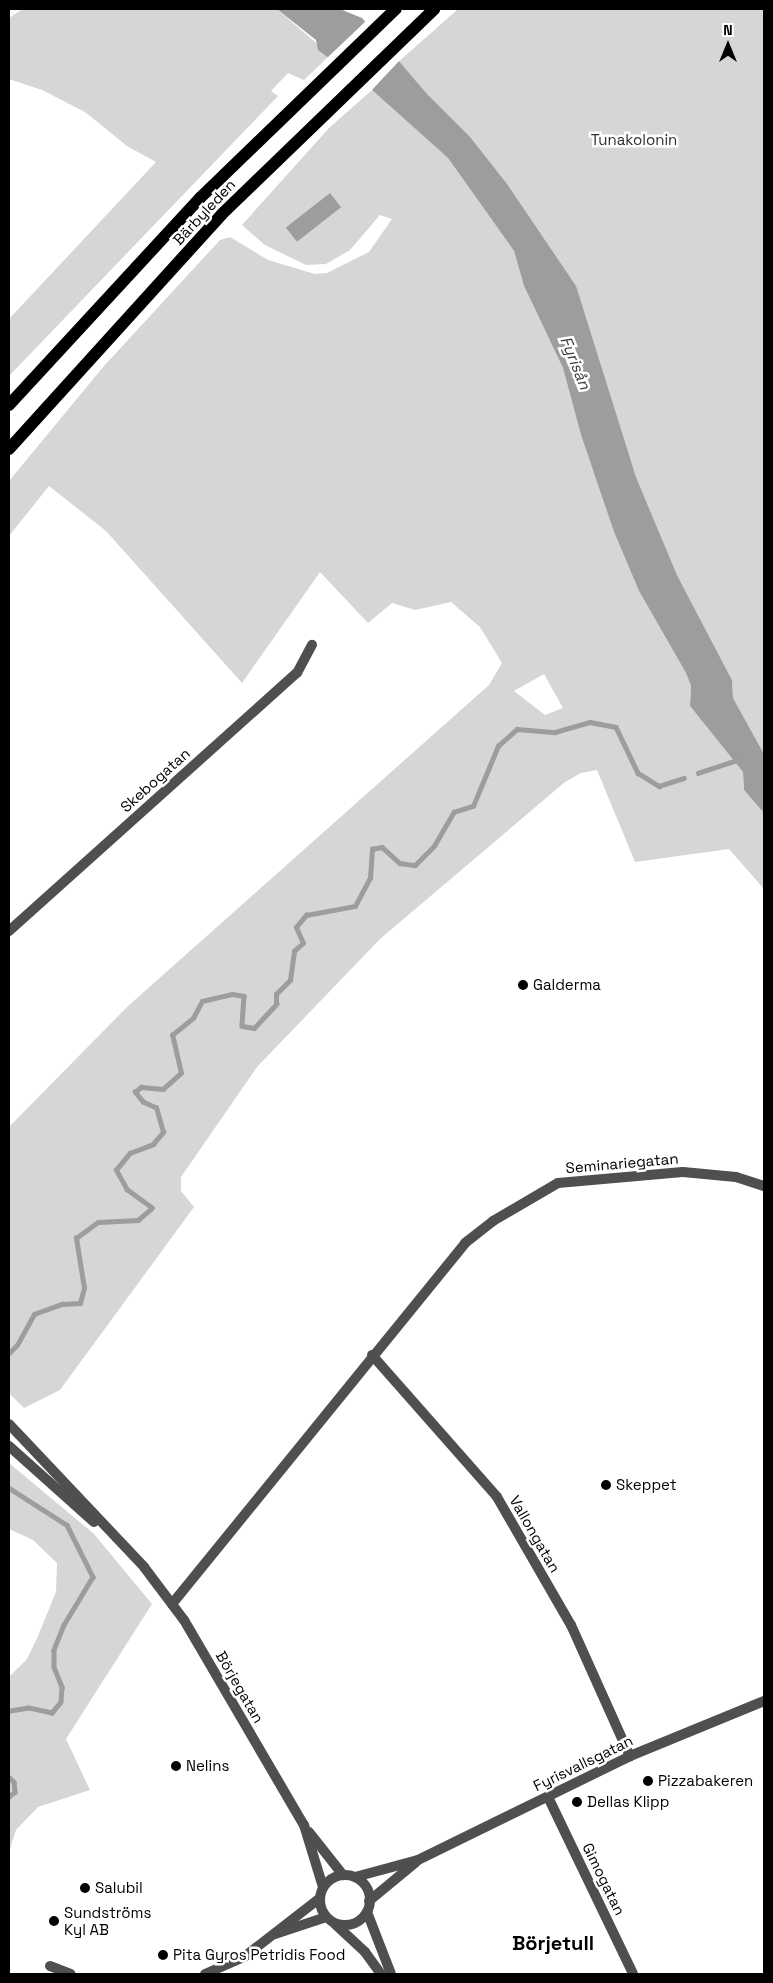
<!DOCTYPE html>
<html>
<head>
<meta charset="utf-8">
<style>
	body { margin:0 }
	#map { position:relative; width:773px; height:1983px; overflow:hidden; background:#fff; font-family:"Space Grotesk",sans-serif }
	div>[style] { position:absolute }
	.green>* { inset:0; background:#d6d6d6 }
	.water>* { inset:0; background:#9d9d9d; transform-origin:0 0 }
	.pier>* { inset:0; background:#fff }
	.stream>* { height:4.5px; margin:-2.25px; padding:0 2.25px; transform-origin:2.25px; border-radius:2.25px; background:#9d9d9d }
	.minor>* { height:10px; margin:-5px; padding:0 5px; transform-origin:5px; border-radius:5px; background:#4f4f4f }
	.tertiary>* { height:10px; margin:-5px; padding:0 5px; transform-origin:5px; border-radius:5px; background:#4f4f4f }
	.tertiary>.ring { margin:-5px; padding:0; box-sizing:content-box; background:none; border:10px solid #4f4f4f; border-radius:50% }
	.primary>* { height:12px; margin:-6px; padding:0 6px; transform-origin:6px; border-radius:6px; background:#000 }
	.dots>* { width:14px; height:14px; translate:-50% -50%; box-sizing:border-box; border:2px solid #fff; border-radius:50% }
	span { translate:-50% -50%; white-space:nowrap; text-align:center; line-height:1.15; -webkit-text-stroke:5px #fff; paint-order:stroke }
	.park-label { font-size:15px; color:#2d2d2d }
	.street-label { font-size:15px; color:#000 }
	.poi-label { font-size:15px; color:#000 }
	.left { translate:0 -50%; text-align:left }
	.water-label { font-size:16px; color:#3e3e3e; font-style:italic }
	.district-label { font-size:20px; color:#000; font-weight:700 }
	.frame { position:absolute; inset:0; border:10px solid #000; pointer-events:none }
	.north { position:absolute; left:703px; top:20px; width:50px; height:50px; -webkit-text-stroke:4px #fff; paint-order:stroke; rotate:0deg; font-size:14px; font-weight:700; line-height:20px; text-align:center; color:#000 }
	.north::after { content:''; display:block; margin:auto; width:18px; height:22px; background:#000; clip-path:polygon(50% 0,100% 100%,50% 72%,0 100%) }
</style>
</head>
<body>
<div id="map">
	<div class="green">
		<i style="clip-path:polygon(23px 9px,277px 9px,330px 55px,304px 80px,288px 73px,271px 91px,278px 96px,9px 376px,9px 319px,156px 162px,127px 146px,85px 112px,42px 90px,9px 79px,9px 18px)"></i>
		<i style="clip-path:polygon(458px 9px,764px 9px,764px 754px,733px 698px,732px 680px,677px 575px,636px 477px,614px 409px,396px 64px)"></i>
		<i style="clip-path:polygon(evenodd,372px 90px,448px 158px,514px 251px,524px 286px,563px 368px,581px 435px,614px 532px,639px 591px,686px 673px,691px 686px,690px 706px,743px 772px,744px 790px,764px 813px,764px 889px,729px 849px,635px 862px,597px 770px,581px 773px,565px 782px,380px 939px,257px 1067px,181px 1177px,181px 1191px,194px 1207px,60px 1390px,24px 1408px,9px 1393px,9px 1127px,128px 1006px,489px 685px,502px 663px,480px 627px,451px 602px,415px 610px,392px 603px,368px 623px,320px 572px,242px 683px,106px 531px,49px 486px,9px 536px,9px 481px,104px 366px,220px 240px,230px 237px,268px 260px,315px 274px,327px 273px,369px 252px,392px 219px,380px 215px,350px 250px,326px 264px,306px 265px,265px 245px,242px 225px,329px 128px,372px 90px,544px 674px,563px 708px,545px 715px,514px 691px,544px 674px)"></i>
		<i style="clip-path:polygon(9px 1463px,94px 1534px,152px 1604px,66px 1739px,90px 1790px,38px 1807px,16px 1830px,9px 1852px,9px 1677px,27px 1659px,38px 1636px,56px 1592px,57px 1563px,33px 1540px,9px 1529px)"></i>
	</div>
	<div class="water">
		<i style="clip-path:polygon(277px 9px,340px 9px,362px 18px,427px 94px,470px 137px,507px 184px,576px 286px,636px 477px,677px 575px,732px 680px,733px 698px,764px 754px,764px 813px,744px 790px,743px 772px,690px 706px,691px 686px,686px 673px,639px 591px,614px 532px,581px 435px,563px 368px,524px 286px,514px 251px,448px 158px,372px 90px,318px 50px,316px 40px)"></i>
		<i style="left:330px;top:193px;width:18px;height:56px;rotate:52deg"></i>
	</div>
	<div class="pier">
		<i style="clip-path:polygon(367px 20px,401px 59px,370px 92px,326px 59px)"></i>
	</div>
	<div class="stream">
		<i style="left:698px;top:773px;width:44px;rotate:-18.4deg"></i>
		<i style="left:9px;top:1353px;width:11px;rotate:-45deg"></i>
		<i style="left:17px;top:1345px;width:35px;rotate:-61deg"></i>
		<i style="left:34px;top:1314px;width:30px;rotate:-20deg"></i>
		<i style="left:62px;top:1304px;width:18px;rotate:-3deg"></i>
		<i style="left:80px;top:1303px;width:16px;rotate:-75deg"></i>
		<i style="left:84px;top:1288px;width:51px;rotate:-99.1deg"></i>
		<i style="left:76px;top:1238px;width:27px;rotate:-36deg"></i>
		<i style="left:98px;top:1222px;width:40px;rotate:-2.9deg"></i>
		<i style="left:138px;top:1220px;width:18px;rotate:-41deg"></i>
		<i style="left:152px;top:1208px;width:31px;rotate:-144deg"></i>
		<i style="left:127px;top:1190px;width:23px;rotate:-119deg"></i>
		<i style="left:116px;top:1170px;width:22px;rotate:-51deg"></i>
		<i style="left:130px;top:1153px;width:25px;rotate:-21deg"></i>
		<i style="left:153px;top:1144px;width:16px;rotate:-50deg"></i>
		<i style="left:163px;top:1132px;width:25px;rotate:-106deg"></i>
		<i style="left:156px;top:1108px;width:14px;rotate:-155deg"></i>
		<i style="left:143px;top:1102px;width:13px;rotate:-129deg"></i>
		<i style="left:135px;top:1092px;width:8px;rotate:-40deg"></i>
		<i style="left:141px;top:1087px;width:22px;rotate:5deg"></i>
		<i style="left:163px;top:1089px;width:24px;rotate:-42deg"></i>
		<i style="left:181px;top:1073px;width:39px;rotate:-103deg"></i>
		<i style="left:172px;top:1035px;width:27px;rotate:-39deg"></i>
		<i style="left:193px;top:1018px;width:19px;rotate:-62deg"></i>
		<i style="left:202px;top:1001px;width:31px;rotate:-13deg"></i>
		<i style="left:232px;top:994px;width:12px;rotate:9deg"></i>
		<i style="left:244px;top:996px;width:30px;rotate:94deg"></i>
		<i style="left:242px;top:1026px;width:12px;rotate:9deg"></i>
		<i style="left:254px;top:1028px;width:33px;rotate:-47deg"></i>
		<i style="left:276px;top:1004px;width:10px;rotate:-90deg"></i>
		<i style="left:276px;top:994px;width:20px;rotate:-45deg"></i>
		<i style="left:290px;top:980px;width:29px;rotate:-82deg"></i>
		<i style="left:294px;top:951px;width:12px;rotate:-42deg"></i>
		<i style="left:303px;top:943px;width:17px;rotate:-114deg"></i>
		<i style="left:296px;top:927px;width:16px;rotate:-50deg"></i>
		<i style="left:306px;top:915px;width:50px;rotate:-10.4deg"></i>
		<i style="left:355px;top:906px;width:32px;rotate:-62deg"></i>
		<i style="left:370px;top:878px;width:29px;rotate:-86deg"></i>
		<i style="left:372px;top:849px;width:10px;rotate:-11deg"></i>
		<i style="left:382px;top:847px;width:24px;rotate:42deg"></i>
		<i style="left:400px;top:863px;width:15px;rotate:8deg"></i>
		<i style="left:415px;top:865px;width:27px;rotate:-45deg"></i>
		<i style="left:434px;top:846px;width:39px;rotate:-60deg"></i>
		<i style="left:454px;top:812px;width:20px;rotate:-18deg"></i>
		<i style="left:473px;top:806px;width:65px;rotate:-67.4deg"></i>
		<i style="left:498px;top:746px;width:25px;rotate:-42deg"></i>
		<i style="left:517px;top:729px;width:38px;rotate:5deg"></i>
		<i style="left:555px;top:732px;width:36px;rotate:-16deg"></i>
		<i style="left:590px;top:722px;width:26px;rotate:11deg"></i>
		<i style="left:616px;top:727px;width:51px;rotate:64.4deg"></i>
		<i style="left:638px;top:773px;width:25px;rotate:32deg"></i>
		<i style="left:659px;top:786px;width:26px;rotate:-18deg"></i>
		<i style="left:9px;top:1488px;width:69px;rotate:32.5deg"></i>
		<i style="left:67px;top:1525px;width:58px;rotate:63.4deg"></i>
		<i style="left:93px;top:1577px;width:56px;rotate:121.1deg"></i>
		<i style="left:64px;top:1625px;width:27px;rotate:112deg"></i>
		<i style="left:54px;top:1650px;width:17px;rotate:90deg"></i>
		<i style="left:54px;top:1667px;width:22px;rotate:68deg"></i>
		<i style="left:62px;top:1687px;width:15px;rotate:94deg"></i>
		<i style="left:61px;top:1702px;width:14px;rotate:129deg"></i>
		<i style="left:52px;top:1713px;width:24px;rotate:-168deg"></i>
		<i style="left:29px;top:1708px;width:20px;rotate:171deg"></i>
		<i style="left:9px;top:1777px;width:7px;rotate:45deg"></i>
		<i style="left:14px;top:1782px;width:10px;rotate:84deg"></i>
		<i style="left:15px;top:1792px;width:8px;rotate:140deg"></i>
	</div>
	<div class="minor">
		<i style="left:9px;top:931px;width:387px;rotate:-41.9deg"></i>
		<i style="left:297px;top:673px;width:32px;rotate:-62deg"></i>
		<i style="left:172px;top:1604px;width:465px;rotate:-50.9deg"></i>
		<i style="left:465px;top:1243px;width:36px;rotate:-38deg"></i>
		<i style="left:493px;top:1221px;width:75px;rotate:-30.3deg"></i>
		<i style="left:558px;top:1183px;width:125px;rotate:-5deg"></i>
		<i style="left:683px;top:1172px;width:53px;rotate:5.4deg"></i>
		<i style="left:736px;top:1177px;width:29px;rotate:18deg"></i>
		<i style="left:548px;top:1797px;width:196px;rotate:64.3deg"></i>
		<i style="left:275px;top:1934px;width:54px;rotate:-18.4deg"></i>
		<i style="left:50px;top:1966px;width:22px;rotate:21deg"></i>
		<i style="left:205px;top:1974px;width:43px;rotate:-23.6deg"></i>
		<i style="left:244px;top:1957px;width:96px;rotate:-37.8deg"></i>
	</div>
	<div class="tertiary">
		<i style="left:372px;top:1355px;width:189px;rotate:48.6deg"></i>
		<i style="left:497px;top:1497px;width:148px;rotate:60deg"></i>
		<i style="left:571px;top:1625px;width:144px;rotate:65.8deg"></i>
		<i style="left:9px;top:1424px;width:197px;rotate:46.6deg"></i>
		<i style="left:144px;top:1567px;width:66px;rotate:53deg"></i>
		<i style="left:184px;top:1620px;width:238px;rotate:59.7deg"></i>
		<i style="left:304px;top:1825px;width:65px;rotate:73deg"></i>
		<i style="left:9px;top:1446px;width:114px;rotate:41.8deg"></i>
		<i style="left:309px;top:1832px;width:55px;rotate:51.7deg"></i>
		<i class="ring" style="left:320px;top:1875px;width:40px;height:40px"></i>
		<i style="left:355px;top:1877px;width:65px;rotate:-15.1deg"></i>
		<i style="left:418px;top:1860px;width:236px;rotate:-26.1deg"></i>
		<i style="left:630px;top:1756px;width:145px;rotate:-22.3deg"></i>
		<i style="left:369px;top:1901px;width:61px;rotate:-39.7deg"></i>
		<i style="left:367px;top:1912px;width:66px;rotate:68.8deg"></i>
		<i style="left:335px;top:1924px;width:41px;rotate:43deg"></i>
		<i style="left:365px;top:1952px;width:27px;rotate:54deg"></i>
	</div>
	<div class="primary">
		<i style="left:9px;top:405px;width:282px;rotate:-47.3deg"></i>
		<i style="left:200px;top:198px;width:272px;rotate:-44deg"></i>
		<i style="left:9px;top:449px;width:317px;rotate:-47.8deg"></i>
		<i style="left:222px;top:214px;width:295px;rotate:-44deg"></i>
	</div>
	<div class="dots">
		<i style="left:523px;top:985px;background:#000"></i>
		<i style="left:606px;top:1485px;background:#000"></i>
		<i style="left:176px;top:1766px;background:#000"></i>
		<i style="left:648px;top:1781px;background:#000"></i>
		<i style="left:577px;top:1802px;background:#000"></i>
		<i style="left:85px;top:1888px;background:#000"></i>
		<i style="left:54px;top:1921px;background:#000"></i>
		<i style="left:163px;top:1955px;background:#000"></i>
	</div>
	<div class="park-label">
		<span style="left:634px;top:140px">Tunakolonin</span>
	</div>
	<div class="street-label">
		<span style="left:204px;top:212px;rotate:-47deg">Bärbyleden</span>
		<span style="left:155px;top:780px;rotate:-42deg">Skebogatan</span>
		<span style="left:622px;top:1163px;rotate:-5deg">Seminariegatan</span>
		<span style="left:535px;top:1534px;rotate:60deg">Vallongatan</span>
		<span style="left:240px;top:1687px;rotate:60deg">Börjegatan</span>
		<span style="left:583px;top:1763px;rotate:-26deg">Fyrisvallsgatan</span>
		<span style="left:604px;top:1879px;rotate:64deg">Gimogatan</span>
	</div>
	<div class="poi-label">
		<span class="left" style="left:533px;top:985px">Galderma</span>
		<span class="left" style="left:616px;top:1485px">Skeppet</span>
		<span class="left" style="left:186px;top:1766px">Nelins</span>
		<span class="left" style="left:658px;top:1781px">Pizzabakeren</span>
		<span class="left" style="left:587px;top:1802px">Dellas Klipp</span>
		<span class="left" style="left:95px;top:1888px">Salubil</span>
		<span class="left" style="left:64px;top:1921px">Sundströms<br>Kyl AB</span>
		<span class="left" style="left:173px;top:1955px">Pita Gyros Petridis Food</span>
	</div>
	<div class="water-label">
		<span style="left:575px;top:363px;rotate:68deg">Fyrisån</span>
	</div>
	<div class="district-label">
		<span style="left:553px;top:1943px">Börjetull</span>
	</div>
	<div class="frame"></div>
	<div class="north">N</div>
</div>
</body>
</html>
